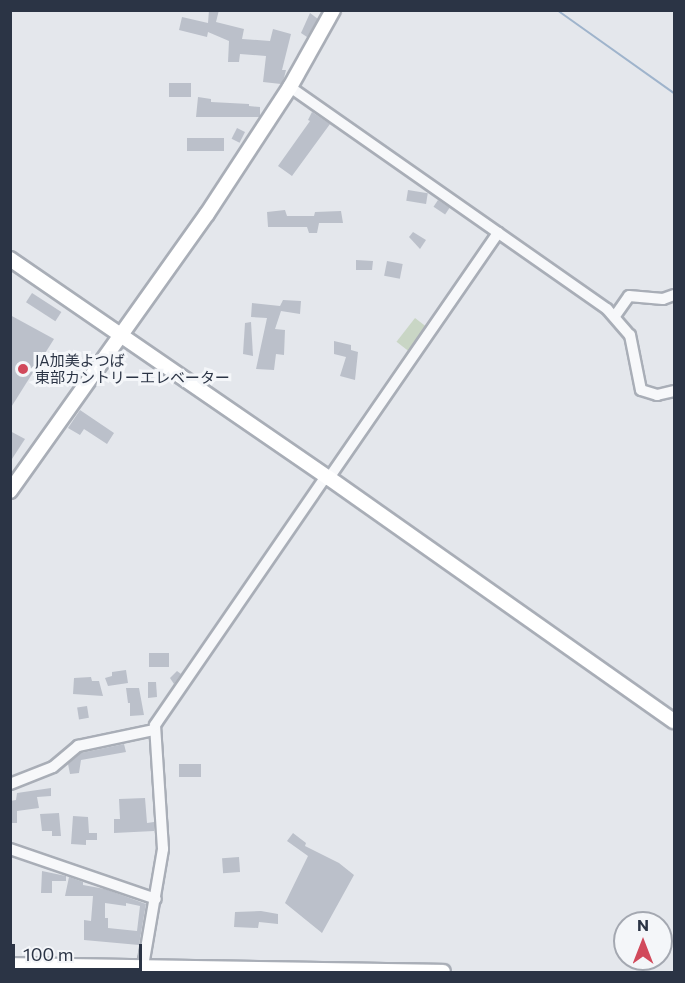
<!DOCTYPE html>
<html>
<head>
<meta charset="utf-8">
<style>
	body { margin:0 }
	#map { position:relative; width:685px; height:983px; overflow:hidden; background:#e4e7ec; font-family:Commissioner,"Noto Sans JP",sans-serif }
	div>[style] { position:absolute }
	.green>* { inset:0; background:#c9d6c5; transform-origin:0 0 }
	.stream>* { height:2px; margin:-1px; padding:0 1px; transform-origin:1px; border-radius:1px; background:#9fb4cc }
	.building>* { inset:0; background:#bbc0ca; transform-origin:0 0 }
	.roads { filter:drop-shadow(2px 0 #a9aeb7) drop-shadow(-2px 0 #a9aeb7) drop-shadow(0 2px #a9aeb7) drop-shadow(0 -2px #a9aeb7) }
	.street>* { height:10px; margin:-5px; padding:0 5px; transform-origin:5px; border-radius:5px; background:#f7f8fa }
	.secondary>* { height:14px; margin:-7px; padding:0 7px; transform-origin:7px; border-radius:7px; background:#fff }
	.dots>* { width:16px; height:16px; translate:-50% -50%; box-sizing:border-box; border:3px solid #f4f6f9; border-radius:50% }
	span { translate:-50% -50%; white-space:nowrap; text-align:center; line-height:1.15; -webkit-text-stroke:6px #f4f6f9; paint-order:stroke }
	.poi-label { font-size:15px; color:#2b3445 }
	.left { translate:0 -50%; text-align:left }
	.frame { position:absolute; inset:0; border:12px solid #2b3445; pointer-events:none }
	.north { position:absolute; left:613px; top:911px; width:60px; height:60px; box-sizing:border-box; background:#f4f6f9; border:2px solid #a4a8b1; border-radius:50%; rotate:0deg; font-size:16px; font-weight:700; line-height:24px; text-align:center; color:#2b3445 }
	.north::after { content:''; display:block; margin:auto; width:21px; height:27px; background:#d1495b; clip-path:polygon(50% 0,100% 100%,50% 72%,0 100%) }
	.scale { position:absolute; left:12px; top:944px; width:130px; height:27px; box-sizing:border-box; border:3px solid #2b3445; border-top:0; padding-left:8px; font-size:18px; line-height:21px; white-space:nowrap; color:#2b3445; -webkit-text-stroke:4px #f4f6f9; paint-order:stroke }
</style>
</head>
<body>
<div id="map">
	<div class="green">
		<i style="left:415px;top:318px;width:16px;height:30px;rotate:38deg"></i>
	</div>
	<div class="stream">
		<i style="left:557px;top:10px;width:143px;rotate:35.4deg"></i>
	</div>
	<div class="building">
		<i style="clip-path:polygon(209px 10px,219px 10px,216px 22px,244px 29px,242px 39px,270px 41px,273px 29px,291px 34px,282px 70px,286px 70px,284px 78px,281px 84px,263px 82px,266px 56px,240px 54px,239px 62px,228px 62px,229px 41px,208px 32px,207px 37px,179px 30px,182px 17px,208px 23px)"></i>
		<i style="clip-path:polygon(310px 13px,318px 19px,307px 37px,301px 33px)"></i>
		<i style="left:169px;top:83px;width:22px;height:14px"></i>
		<i style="clip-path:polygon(198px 97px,211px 99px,211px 102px,249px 104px,249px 106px,260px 107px,260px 117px,196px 117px)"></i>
		<i style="clip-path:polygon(312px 112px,330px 124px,292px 176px,278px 166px,310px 121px,308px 120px)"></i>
		<i style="left:237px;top:128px;width:9px;height:12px;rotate:27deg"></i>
		<i style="left:224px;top:138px;width:13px;height:37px;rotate:90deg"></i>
		<i style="left:408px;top:190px;width:20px;height:11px;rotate:9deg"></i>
		<i style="left:438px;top:200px;width:14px;height:8px;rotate:34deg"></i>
		<i style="clip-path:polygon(285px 210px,287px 216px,314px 216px,315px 212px,341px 211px,343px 223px,319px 223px,317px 233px,309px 233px,307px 227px,268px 227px,267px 212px)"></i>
		<i style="clip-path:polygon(413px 232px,426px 240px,420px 249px,409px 237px)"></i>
		<i style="clip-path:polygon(356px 260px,373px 261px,372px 270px,356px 270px)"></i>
		<i style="left:387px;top:261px;width:16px;height:15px;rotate:11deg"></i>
		<i style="left:32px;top:293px;width:35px;height:11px;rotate:33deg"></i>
		<i style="clip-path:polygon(283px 300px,301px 301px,300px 314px,281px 311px,275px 329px,285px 330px,284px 355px,276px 354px,274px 370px,256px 369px,267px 318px,251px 317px,252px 303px,280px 306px)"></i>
		<i style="clip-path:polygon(10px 315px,54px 339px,10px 409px)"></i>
		<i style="clip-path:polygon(251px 322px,253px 356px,243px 354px,245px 323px)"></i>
		<i style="clip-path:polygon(334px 341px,351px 345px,351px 350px,358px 352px,355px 380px,340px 376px,346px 357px,334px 354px)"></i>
		<i style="clip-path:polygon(80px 410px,114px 433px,107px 444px,84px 429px,80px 435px,68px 428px)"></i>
		<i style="clip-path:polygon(10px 431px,25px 439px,10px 462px)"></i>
		<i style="left:149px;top:653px;width:20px;height:14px"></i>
		<i style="clip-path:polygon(126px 670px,128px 683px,108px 686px,105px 678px,112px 676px,112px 672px)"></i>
		<i style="clip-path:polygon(177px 671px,181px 674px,174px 684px,170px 678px)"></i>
		<i style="clip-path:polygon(91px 677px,92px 681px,99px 681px,103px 696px,73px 694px,74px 678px)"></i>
		<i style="clip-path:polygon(148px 682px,156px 682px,157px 697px,148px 698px)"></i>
		<i style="clip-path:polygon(126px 688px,139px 688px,144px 715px,130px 716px,130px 703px,128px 703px)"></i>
		<i style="left:87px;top:706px;width:12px;height:10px;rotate:81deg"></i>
		<i style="clip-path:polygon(124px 744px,126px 752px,81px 760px,79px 773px,70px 774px,68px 764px,81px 753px)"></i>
		<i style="left:201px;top:764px;width:13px;height:22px;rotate:90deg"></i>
		<i style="clip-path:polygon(51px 788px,51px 796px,37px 797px,39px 808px,17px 811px,17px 823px,10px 823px,10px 801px,16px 800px,17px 793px)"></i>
		<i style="clip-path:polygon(145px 798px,147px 823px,154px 822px,154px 831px,114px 833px,114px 819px,120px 819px,119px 799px)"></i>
		<i style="clip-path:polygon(59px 813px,61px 836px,52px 836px,52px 831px,42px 831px,40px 814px)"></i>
		<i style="clip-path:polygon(73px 816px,88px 817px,89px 833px,97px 833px,97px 840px,86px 840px,86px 845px,71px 844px)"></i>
		<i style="clip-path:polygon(293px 833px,306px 843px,305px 846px,339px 863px,354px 875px,322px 933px,285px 903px,308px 856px,287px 841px)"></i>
		<i style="left:239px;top:857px;width:15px;height:17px;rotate:86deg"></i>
		<i style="clip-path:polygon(42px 871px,66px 876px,66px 881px,52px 881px,52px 893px,41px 893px)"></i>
		<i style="clip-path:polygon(evenodd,69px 877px,83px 882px,83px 885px,105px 889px,146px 904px,139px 945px,84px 940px,84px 920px,91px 921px,93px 896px,65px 896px,69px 877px,105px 903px,126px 906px,126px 903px,140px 906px,137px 931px,108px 928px,108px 918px,105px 918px,105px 903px)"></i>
		<i style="clip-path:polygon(261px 911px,278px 914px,278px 924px,259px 922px,258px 928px,234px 927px,235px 912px)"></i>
	</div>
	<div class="roads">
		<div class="street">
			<i style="left:290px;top:87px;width:387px;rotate:35deg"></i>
			<i style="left:607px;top:309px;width:35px;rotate:49deg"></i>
			<i style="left:630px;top:335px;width:56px;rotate:78.7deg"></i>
			<i style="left:641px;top:390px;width:17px;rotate:17deg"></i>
			<i style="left:657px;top:395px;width:17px;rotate:-13deg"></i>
			<i style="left:615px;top:316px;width:24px;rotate:-55deg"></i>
			<i style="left:629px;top:296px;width:34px;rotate:5deg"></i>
			<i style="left:663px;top:299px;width:12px;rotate:-20deg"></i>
			<i style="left:329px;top:478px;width:298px;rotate:-55.4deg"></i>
			<i style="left:10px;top:784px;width:46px;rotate:-21.6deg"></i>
			<i style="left:53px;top:767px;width:33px;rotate:-40deg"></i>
			<i style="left:78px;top:746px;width:78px;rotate:-11.9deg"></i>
			<i style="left:10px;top:849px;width:154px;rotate:18.9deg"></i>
			<i style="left:142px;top:972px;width:125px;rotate:-80.3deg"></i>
			<i style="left:163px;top:849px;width:124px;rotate:-93.7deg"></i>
			<i style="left:155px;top:725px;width:302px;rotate:-55.5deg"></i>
		</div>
		<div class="secondary">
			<i style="left:10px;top:259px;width:387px;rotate:34.5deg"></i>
			<i style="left:329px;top:478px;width:422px;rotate:35.2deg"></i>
			<i style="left:10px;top:491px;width:340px;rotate:-54.6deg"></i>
			<i style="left:207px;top:214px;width:152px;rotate:-56.8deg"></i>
			<i style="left:290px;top:87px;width:88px;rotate:-60.8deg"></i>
			<i style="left:10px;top:965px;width:433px;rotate:0.9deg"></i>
		</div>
	</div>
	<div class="dots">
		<i style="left:23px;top:369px;background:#d1495b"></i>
	</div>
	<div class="poi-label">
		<span class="left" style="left:35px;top:369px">JA加美よつば<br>東部カントリーエレベーター</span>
	</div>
	<div class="frame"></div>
	<div class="north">N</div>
	<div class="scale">100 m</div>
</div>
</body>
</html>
